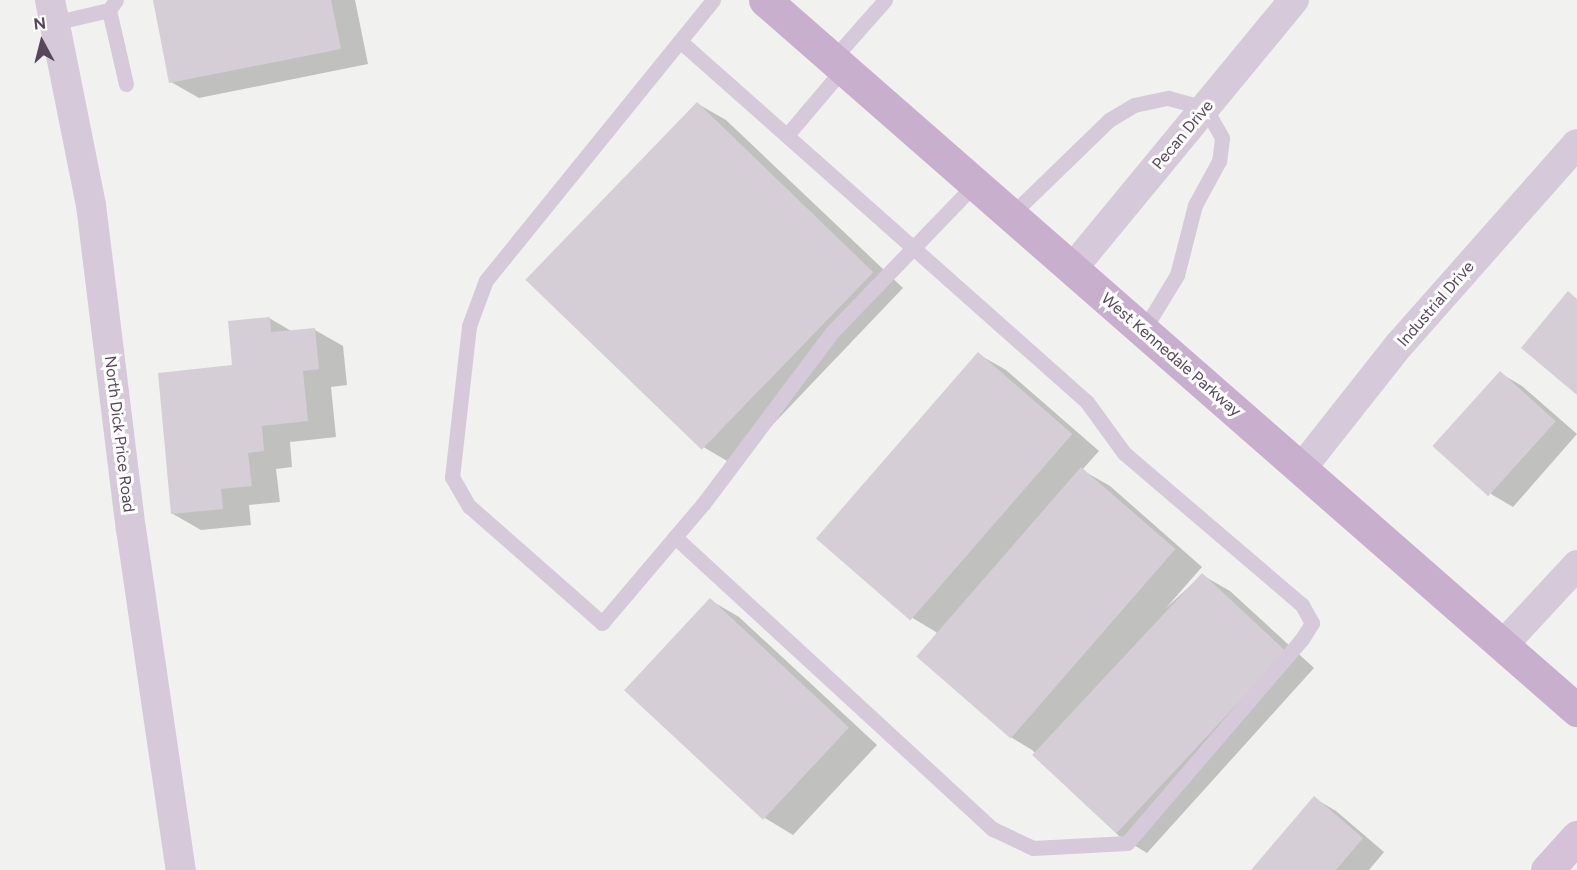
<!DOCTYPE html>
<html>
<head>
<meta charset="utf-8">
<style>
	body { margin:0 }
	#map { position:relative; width:1577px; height:870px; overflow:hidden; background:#f1f1ef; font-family:Figtree,sans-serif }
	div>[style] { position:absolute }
	.shadow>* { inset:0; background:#0003 }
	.building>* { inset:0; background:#d6ced6; transform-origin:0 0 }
	.lane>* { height:15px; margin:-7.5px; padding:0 7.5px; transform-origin:7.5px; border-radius:7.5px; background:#d6c9d9 }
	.street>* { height:30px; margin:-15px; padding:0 15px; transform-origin:15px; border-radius:15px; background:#d6c9d9 }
	.secondary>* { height:33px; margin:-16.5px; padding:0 16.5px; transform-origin:16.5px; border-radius:16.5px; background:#d5c2d8 }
	.primary>* { height:33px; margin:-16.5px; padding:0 16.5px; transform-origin:16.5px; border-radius:16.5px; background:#c9afce }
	span { translate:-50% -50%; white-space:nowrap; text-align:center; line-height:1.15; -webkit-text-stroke:6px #fff; paint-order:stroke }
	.street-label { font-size:16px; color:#58475c }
	.north { position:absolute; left:12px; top:12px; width:60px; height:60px; -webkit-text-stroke:4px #fff; paint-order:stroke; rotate:353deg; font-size:16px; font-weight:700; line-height:24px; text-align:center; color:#58475c }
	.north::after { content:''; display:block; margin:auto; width:21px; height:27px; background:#58475c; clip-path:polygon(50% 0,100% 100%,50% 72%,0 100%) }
</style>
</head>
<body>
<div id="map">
	<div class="shadow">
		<i style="clip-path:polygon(154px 0,355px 0,368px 64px,199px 98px,171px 82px)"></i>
		<i style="clip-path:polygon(698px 104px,726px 120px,903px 288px,734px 465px,705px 448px,529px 281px)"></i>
		<i style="clip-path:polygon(269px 318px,293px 332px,315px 330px,343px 346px,347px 385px,331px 387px,336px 437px,290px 442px,292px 467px,276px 469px,280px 502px,249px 505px,251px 525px,201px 530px,173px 514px,234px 367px)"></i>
		<i style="clip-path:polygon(978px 354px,1006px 370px,1099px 451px,1082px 470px,1110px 486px,1202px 567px,1166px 608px,1202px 575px,1230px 591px,1314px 668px,1147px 853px,1119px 836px,1032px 750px,1009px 736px,936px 632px,911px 617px)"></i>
		<i style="clip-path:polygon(1500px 373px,1522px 386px,1577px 434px,1513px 507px,1491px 494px)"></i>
		<i style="clip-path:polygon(710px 600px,739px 617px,877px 745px,793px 835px,765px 818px,651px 664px)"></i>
		<i style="clip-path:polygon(1314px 798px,1336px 811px,1384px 852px,1369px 870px,1253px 870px)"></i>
	</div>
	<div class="building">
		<i style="clip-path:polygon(153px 0,331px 0,341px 49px,169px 83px)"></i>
		<i style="left:697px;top:102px;width:245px;height:247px;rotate:44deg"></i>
		<i style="clip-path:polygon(1568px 291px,1577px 299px,1577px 395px,1521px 348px)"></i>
		<i style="clip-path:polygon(270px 317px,271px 332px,315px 328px,319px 369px,303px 371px,308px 421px,262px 426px,264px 451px,248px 453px,252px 486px,221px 489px,223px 509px,171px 514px,158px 373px,232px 365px,228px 321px)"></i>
		<i style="left:978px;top:352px;width:125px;height:247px;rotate:41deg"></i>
		<i style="left:1500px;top:371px;width:75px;height:101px;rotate:42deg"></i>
		<i style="left:1081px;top:467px;width:125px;height:251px;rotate:41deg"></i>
		<i style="left:1202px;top:573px;width:115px;height:249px;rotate:43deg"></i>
		<i style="left:710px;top:598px;width:190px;height:126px;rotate:43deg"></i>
		<i style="clip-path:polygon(1314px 796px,1363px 838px,1336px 870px,1251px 870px)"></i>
	</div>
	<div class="lane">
		<i style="left:713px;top:0;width:360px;rotate:129deg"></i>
		<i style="left:486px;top:280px;width:49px;rotate:110.3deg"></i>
		<i style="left:469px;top:326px;width:152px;rotate:96.4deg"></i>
		<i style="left:452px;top:477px;width:34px;rotate:60deg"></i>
		<i style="left:469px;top:506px;width:177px;rotate:41.3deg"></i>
		<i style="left:602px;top:623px;width:156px;rotate:-49.7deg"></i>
		<i style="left:703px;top:504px;width:215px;rotate:-53.1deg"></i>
		<i style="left:832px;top:332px;width:204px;rotate:-46deg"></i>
		<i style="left:109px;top:10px;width:76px;rotate:77.1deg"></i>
		<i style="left:53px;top:23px;width:57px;rotate:-13.1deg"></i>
		<i style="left:109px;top:10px;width:12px;rotate:-55deg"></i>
		<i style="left:832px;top:60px;width:80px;rotate:-48.5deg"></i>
		<i style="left:787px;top:135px;width:87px;rotate:-49.7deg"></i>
		<i style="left:1010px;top:216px;width:138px;rotate:-44.1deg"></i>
		<i style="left:1109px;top:120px;width:29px;rotate:-31deg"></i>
		<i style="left:1134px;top:105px;width:35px;rotate:-12deg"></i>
		<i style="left:1168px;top:98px;width:38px;rotate:15deg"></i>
		<i style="left:1205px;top:108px;width:34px;rotate:60deg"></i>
		<i style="left:1222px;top:138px;width:23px;rotate:97deg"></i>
		<i style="left:1219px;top:161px;width:50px;rotate:118.6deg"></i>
		<i style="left:1195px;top:205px;width:72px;rotate:104.4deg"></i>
		<i style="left:1177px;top:275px;width:66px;rotate:121.3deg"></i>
		<i style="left:675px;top:537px;width:432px;rotate:42.6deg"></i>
		<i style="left:993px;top:829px;width:44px;rotate:25.4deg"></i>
		<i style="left:1033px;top:848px;width:94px;rotate:-3deg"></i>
		<i style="left:1127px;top:843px;width:269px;rotate:-49.4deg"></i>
		<i style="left:1302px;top:639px;width:19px;rotate:-58deg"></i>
		<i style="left:1312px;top:623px;width:21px;rotate:-119deg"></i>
		<i style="left:1302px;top:605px;width:234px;rotate:-139.5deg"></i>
		<i style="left:1124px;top:453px;width:63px;rotate:-126deg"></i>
		<i style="left:1087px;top:402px;width:544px;rotate:-138.43deg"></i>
	</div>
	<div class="street">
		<i style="left:50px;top:0;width:209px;rotate:78.7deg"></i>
		<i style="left:91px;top:205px;width:326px;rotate:83deg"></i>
		<i style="left:131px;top:529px;width:345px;rotate:81.7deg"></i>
		<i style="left:1072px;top:269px;width:349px;rotate:-50.5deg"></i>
		<i style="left:1301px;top:469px;width:158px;rotate:-51.7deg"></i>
		<i style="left:1399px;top:345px;width:268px;rotate:-48.5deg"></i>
		<i style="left:1503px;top:645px;width:109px;rotate:-47.2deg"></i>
	</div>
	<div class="secondary">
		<i style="left:1547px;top:870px;width:45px;rotate:-47.7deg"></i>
	</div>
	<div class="primary">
		<i style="left:765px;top:0;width:1079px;rotate:41.17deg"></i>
	</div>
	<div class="street-label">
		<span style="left:1183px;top:135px;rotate:-50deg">Pecan Drive</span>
		<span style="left:1436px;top:304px;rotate:-49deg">Industrial Drive</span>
		<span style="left:1171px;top:355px;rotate:41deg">West Kennedale Parkway</span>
		<span style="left:119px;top:434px;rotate:83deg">North Dick Price Road</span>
	</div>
	<div class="north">N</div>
</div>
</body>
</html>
